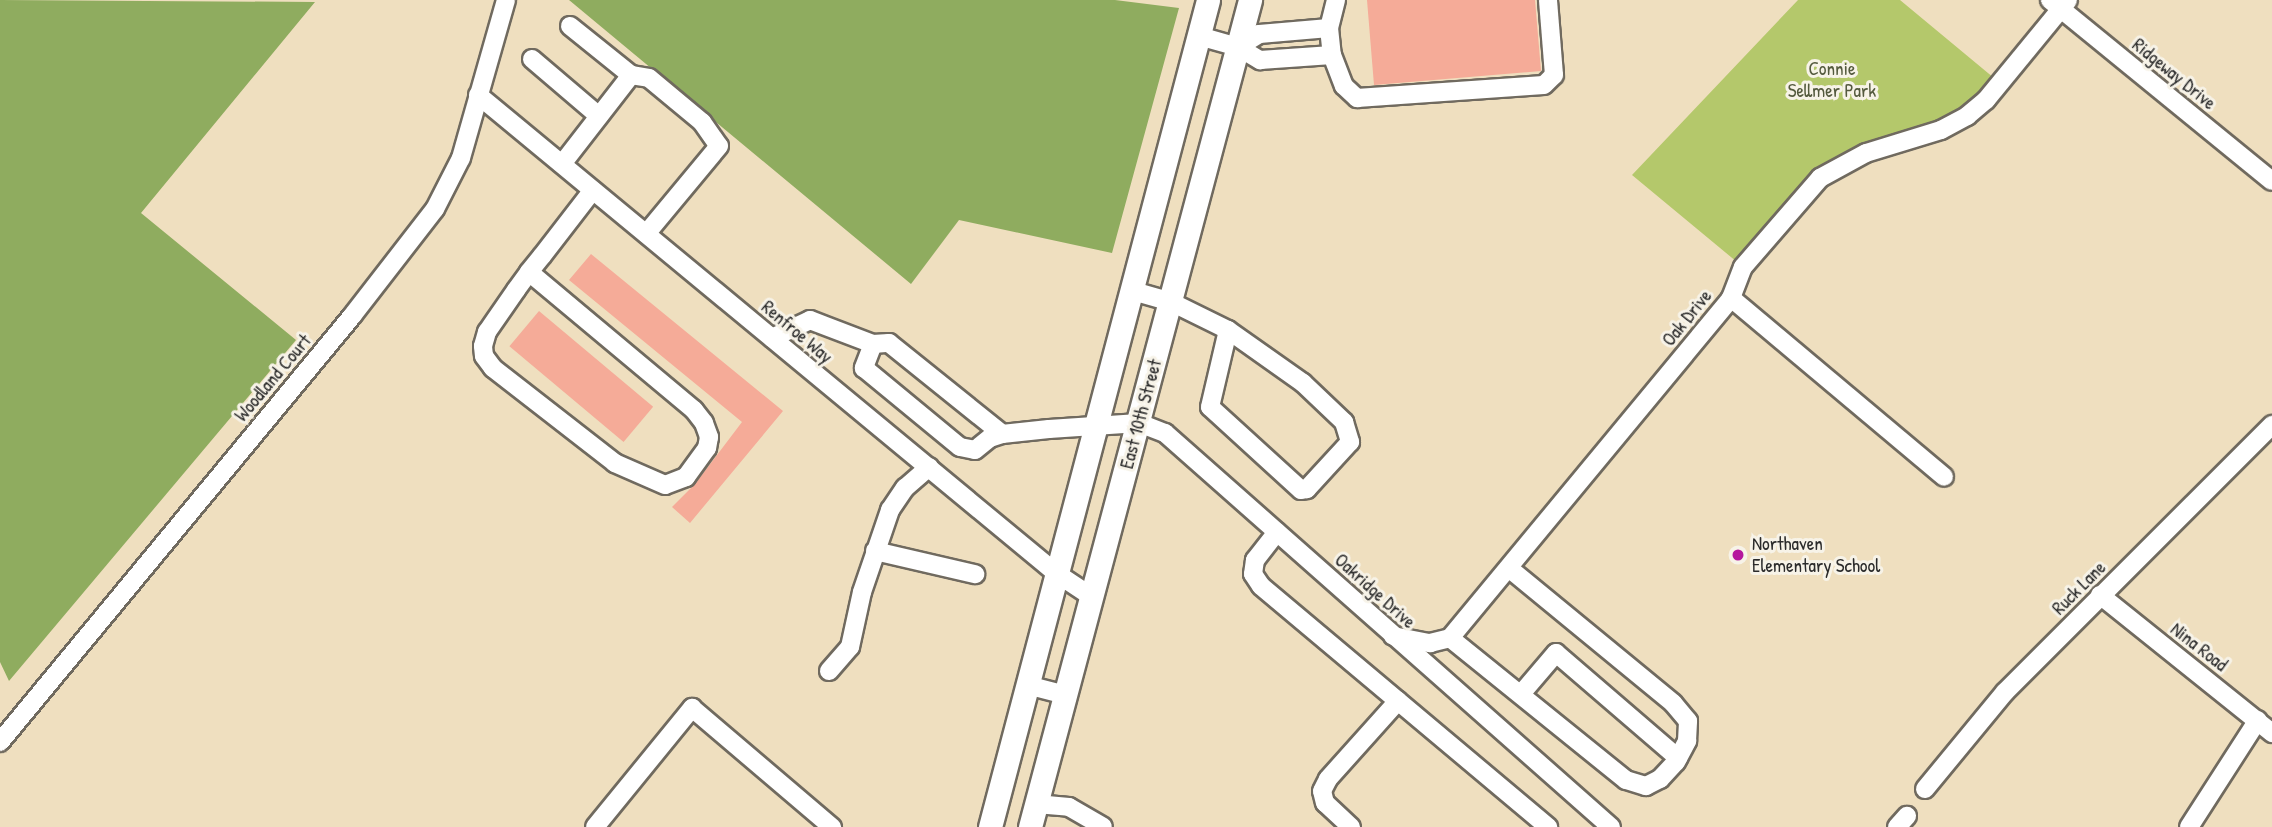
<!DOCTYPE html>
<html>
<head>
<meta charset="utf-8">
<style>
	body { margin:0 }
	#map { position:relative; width:2272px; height:827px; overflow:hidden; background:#efdfbf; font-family:"Patrick Hand",sans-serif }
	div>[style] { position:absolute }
	.green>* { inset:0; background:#b4c86b }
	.forest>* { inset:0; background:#8fac5f }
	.building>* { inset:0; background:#f5ab98; transform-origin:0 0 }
	.roads { filter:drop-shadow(2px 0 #706a5f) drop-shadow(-2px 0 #706a5f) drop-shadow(0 2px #706a5f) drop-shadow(0 -2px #706a5f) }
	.minor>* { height:18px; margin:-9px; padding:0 9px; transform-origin:9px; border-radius:9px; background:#fff }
	.major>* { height:23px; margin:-11.5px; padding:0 11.5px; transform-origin:11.5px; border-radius:11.5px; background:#fff }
	.dots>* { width:19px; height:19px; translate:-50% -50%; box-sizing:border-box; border:4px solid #f7f3e8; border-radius:50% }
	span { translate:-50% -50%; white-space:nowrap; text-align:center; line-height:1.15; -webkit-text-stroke:6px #f7f3e8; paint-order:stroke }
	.park-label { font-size:19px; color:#545a3e }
	.street-label { font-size:19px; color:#2b2b2b }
	.poi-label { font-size:19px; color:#2b2b2b }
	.left { translate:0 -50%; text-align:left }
</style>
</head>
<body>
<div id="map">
	<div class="green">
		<i style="clip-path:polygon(1798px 0,1900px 0,2000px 83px,1941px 130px,1865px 153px,1796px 204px,1743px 267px,1632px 175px)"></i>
	</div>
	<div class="forest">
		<i style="clip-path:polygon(0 0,315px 2px,141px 213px,296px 340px,9px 681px,0 662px)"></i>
		<i style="clip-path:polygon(569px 0,1115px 0,1179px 8px,1112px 253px,959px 220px,911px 284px)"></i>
	</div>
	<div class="building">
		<i style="clip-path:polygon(1367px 0,1535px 0,1541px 71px,1374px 85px)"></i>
		<i style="clip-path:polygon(591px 254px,783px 411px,690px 523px,672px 507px,695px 484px,742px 422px,569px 280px)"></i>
		<i style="left:539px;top:311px;width:149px;height:46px;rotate:40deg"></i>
	</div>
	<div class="roads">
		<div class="minor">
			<i style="left:1336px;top:0;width:29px;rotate:104deg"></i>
			<i style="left:1329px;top:28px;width:27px;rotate:84deg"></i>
			<i style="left:1332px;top:55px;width:33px;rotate:69deg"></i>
			<i style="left:1344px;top:86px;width:18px;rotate:43deg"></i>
			<i style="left:1357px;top:98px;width:187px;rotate:-4deg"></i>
			<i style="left:1544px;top:85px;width:14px;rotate:-45deg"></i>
			<i style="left:1554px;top:75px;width:75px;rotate:-94.6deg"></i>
			<i style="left:2050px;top:0;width:286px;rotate:39.2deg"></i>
			<i style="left:570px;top:26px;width:78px;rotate:38.8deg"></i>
			<i style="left:1329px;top:28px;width:70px;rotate:175.1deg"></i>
			<i style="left:1259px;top:34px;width:25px;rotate:148deg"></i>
			<i style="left:1238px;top:47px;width:26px;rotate:31deg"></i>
			<i style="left:1260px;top:60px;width:72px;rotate:-4deg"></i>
			<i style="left:1199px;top:36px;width:41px;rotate:15.8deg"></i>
			<i style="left:532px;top:59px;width:88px;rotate:40.4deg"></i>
			<i style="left:478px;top:95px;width:750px;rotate:39.59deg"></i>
			<i style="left:1056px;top:573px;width:43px;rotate:33.7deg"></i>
			<i style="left:562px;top:164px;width:113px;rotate:-52.2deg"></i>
			<i style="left:631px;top:75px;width:18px;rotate:9deg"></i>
			<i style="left:649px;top:78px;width:69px;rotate:39.7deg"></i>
			<i style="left:702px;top:122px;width:29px;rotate:55deg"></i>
			<i style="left:719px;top:146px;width:114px;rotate:129.7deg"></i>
			<i style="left:529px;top:272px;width:215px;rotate:39.9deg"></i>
			<i style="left:694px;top:410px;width:16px;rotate:52deg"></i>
			<i style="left:704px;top:423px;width:15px;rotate:70deg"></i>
			<i style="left:709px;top:437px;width:11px;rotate:100deg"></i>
			<i style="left:707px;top:448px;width:36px;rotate:126deg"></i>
			<i style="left:686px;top:477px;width:22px;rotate:159deg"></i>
			<i style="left:665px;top:485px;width:55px;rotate:-156.3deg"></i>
			<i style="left:615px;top:463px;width:155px;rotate:-142.1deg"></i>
			<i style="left:493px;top:368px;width:15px;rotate:-127deg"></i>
			<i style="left:484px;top:356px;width:10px;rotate:-96deg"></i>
			<i style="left:483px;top:346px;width:15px;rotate:-74deg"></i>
			<i style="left:487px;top:332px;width:51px;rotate:-55.4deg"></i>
			<i style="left:516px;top:290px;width:22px;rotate:-54deg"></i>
			<i style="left:529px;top:272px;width:21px;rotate:-51deg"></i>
			<i style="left:542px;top:256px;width:83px;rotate:-52.3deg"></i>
			<i style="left:1133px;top:291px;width:40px;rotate:16deg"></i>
			<i style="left:1171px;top:302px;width:64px;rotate:26.2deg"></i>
			<i style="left:1228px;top:330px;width:92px;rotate:35.2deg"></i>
			<i style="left:1303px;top:383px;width:57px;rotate:43.6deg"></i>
			<i style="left:1344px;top:422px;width:21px;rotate:73deg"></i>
			<i style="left:1350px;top:442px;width:64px;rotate:132.5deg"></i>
			<i style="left:1307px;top:489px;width:6px;rotate:171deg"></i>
			<i style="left:1301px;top:490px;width:123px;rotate:-137.6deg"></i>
			<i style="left:1210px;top:407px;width:79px;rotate:-76.8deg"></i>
			<i style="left:1731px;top:298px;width:278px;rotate:40deg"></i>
			<i style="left:772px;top:338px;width:42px;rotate:-25.3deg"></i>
			<i style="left:810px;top:320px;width:67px;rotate:20.9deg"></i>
			<i style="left:873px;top:344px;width:16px;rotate:-4deg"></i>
			<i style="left:889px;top:343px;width:145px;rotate:38.8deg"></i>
			<i style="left:873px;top:344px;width:26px;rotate:111deg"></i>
			<i style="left:864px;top:368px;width:124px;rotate:39.5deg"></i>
			<i style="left:960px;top:447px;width:15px;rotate:11deg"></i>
			<i style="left:975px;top:450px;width:19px;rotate:-39deg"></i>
			<i style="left:990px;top:438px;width:13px;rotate:-18deg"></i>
			<i style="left:1002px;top:434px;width:47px;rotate:-6.1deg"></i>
			<i style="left:1049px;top:429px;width:90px;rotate:-3.8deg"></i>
			<i style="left:1139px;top:423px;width:28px;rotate:21deg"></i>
			<i style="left:1165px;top:433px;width:595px;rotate:41.46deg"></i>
			<i style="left:1277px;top:532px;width:36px;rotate:128deg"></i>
			<i style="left:1255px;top:560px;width:14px;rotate:98deg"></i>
			<i style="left:1253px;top:574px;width:14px;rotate:56deg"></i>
			<i style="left:1261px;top:586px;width:375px;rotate:40deg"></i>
			<i style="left:875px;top:551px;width:103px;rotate:13deg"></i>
			<i style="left:2100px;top:595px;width:221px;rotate:38.7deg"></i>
			<i style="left:1393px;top:636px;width:38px;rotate:11deg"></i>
			<i style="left:1430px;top:643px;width:21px;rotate:-14deg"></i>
			<i style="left:1450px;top:638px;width:441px;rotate:-50.4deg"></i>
			<i style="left:1731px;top:298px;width:33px;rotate:-69deg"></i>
			<i style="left:1743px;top:267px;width:118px;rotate:-49.1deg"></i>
			<i style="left:1820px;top:178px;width:52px;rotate:-28.5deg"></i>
			<i style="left:1866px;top:153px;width:78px;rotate:-17deg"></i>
			<i style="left:1941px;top:130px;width:30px;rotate:-28deg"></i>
			<i style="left:1967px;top:116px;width:25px;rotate:-40deg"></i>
			<i style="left:1986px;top:100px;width:129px;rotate:-50.6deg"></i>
			<i style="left:1450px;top:638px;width:226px;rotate:38.9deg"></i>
			<i style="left:1626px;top:780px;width:21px;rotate:17deg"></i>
			<i style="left:1646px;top:786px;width:16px;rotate:-27deg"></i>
			<i style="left:1660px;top:779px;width:23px;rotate:-47deg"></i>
			<i style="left:1676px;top:762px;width:24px;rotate:-62deg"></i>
			<i style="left:1687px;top:741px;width:20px;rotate:-87deg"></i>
			<i style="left:1688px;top:721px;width:23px;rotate:-130deg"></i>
			<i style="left:1673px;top:703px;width:211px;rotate:-140.6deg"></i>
			<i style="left:829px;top:671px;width:32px;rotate:-49deg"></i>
			<i style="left:850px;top:647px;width:56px;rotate:-77.7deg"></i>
			<i style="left:862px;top:592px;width:87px;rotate:-71.1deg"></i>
			<i style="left:890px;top:510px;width:27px;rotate:-56deg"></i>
			<i style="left:905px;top:488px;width:32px;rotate:-41deg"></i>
			<i style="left:1027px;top:685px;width:40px;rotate:14.4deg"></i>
			<i style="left:1521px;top:694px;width:54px;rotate:-49.5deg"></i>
			<i style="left:1556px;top:653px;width:161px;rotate:40.7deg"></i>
			<i style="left:0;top:742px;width:553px;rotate:-50.43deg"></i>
			<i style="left:352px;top:316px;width:135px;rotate:-52.2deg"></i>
			<i style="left:435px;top:209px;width:57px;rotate:-63deg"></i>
			<i style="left:461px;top:158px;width:164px;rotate:-74.1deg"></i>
			<i style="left:1925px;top:789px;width:126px;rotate:-50.5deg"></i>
			<i style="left:2005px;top:692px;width:378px;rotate:-45deg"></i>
			<i style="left:1036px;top:804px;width:33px;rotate:5deg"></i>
			<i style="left:1069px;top:807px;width:39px;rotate:30deg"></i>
			<i style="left:595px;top:827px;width:154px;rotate:-50.8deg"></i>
			<i style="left:692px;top:708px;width:184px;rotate:40.4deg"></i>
			<i style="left:1351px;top:827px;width:35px;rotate:-137deg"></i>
			<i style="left:1325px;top:803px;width:12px;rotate:-104deg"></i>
			<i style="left:1322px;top:791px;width:13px;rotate:-63deg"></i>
			<i style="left:1328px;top:779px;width:105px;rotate:-48.1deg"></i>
			<i style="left:1897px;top:827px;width:15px;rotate:-48deg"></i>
			<i style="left:2189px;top:827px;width:127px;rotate:-57.2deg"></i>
		</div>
		<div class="major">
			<i style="left:990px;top:827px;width:855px;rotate:-75.23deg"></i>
			<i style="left:1030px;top:827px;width:856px;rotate:-75.1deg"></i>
		</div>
	</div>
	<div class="dots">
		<i style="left:1738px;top:555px;background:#b5179e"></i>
	</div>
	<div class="park-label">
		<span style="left:1832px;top:80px">Connie<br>Sellmer Park</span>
	</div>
	<div class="street-label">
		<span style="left:2174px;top:74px;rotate:39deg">Ridgeway Drive</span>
		<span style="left:1687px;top:318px;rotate:-51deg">Oak Drive</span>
		<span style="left:797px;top:332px;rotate:40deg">Renfroe Way</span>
		<span style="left:273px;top:378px;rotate:-50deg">Woodland Court</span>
		<span style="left:1141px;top:414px;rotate:-75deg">East 10th Street</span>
		<span style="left:2079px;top:588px;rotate:-45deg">Ruck Lane</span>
		<span style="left:1375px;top:591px;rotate:42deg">Oakridge Drive</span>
		<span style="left:2199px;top:647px;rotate:38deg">Nina Road</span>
	</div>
	<div class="poi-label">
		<span class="left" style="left:1752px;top:555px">Northaven<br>Elementary School</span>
	</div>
</div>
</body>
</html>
